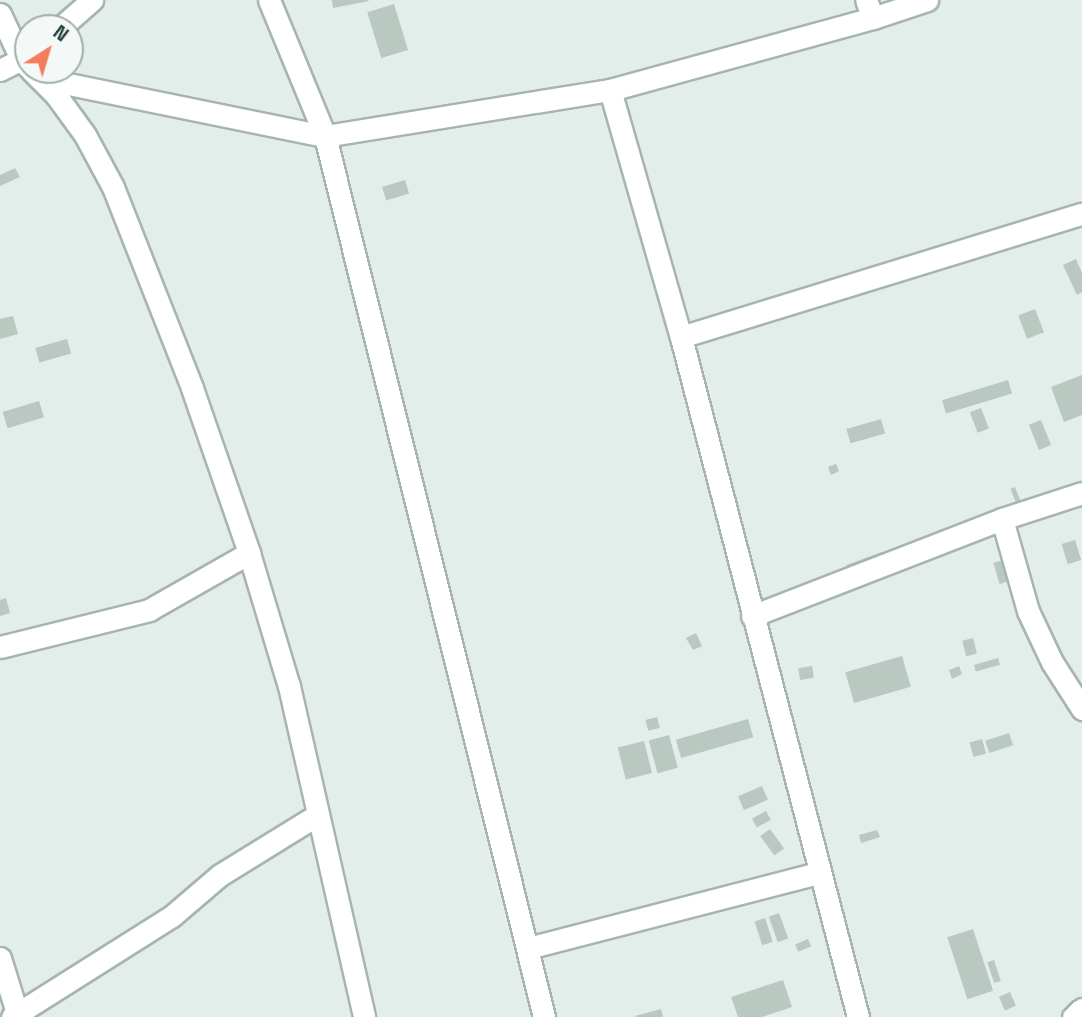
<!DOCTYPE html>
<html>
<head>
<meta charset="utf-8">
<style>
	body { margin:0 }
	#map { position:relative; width:1082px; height:1017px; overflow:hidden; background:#e3ede9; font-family:"Space Grotesk",sans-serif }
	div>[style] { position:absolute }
	.building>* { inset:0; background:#b9c8c1; transform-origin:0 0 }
	.roads { filter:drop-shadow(2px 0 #a6b5b0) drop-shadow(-2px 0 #a6b5b0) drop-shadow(0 2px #a6b5b0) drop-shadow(0 -2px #a6b5b0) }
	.minor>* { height:21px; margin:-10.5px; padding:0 10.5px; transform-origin:10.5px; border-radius:10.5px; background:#fff }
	span { translate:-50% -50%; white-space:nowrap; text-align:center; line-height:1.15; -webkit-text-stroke:5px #f4f9f7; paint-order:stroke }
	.north { position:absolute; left:14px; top:14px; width:70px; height:70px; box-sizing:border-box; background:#f4f9f7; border:2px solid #a0afaa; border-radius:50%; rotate:37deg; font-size:19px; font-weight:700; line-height:28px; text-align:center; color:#233f37 }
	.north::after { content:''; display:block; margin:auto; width:24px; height:32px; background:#f37e5c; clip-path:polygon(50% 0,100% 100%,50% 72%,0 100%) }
</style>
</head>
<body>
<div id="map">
	<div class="building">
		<i style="clip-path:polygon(332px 0,368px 0,369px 1px,333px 8px)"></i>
		<i style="left:394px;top:4px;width:48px;height:28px;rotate:73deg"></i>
		<i style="clip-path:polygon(15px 168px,20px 177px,0 186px,0 175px)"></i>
		<i style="left:405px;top:180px;width:14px;height:24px;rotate:73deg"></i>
		<i style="clip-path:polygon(1076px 259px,1082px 273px,1082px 292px,1077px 295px,1063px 265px)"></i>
		<i style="left:1035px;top:309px;width:25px;height:18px;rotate:69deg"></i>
		<i style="clip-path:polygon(13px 316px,18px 334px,0 339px,0 319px)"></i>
		<i style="left:67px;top:339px;width:15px;height:33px;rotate:74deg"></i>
		<i style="clip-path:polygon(1082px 375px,1082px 415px,1064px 422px,1051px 387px)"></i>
		<i style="left:1008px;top:380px;width:14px;height:69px;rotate:73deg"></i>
		<i style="left:39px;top:401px;width:17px;height:38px;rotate:73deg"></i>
		<i style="left:981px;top:408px;width:22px;height:12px;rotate:69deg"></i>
		<i style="left:881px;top:419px;width:15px;height:36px;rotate:74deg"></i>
		<i style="left:1041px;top:420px;width:27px;height:13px;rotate:68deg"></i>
		<i style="clip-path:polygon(836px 464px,839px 471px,831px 475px,828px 467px)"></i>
		<i style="left:1015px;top:487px;width:18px;height:5px;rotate:68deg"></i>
		<i style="left:1075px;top:540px;width:21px;height:14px;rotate:73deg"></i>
		<i style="left:882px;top:552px;width:12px;height:38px;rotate:70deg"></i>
		<i style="left:1003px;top:560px;width:22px;height:10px;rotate:74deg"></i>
		<i style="clip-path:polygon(6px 598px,10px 613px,0 616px,0 600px)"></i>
		<i style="clip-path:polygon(696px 633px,702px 646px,693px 650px,686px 638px)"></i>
		<i style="left:973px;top:638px;width:16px;height:11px;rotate:76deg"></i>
		<i style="left:902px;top:656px;width:32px;height:59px;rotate:74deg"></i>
		<i style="left:998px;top:658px;width:7px;height:25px;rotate:74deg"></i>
		<i style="left:812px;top:666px;width:12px;height:14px;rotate:81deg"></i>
		<i style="clip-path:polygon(959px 666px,962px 674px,952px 679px,949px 670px)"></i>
		<i style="left:657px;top:717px;width:11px;height:12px;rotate:75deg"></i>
		<i style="left:748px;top:719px;width:19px;height:75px;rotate:74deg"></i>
		<i style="left:1009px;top:733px;width:13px;height:25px;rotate:72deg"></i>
		<i style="left:669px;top:735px;width:34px;height:21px;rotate:75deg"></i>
		<i style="left:982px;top:739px;width:15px;height:13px;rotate:74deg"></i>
		<i style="left:644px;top:741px;width:33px;height:27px;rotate:76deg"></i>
		<i style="left:762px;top:786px;width:15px;height:26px;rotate:67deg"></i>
		<i style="left:766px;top:811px;width:10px;height:16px;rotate:61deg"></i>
		<i style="left:770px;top:829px;width:24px;height:12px;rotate:54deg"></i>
		<i style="clip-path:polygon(877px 830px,880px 837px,861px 843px,859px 835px)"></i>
		<i style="left:779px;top:913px;width:27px;height:11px;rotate:70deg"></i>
		<i style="left:765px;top:918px;width:25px;height:11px;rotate:72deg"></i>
		<i style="left:973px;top:929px;width:65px;height:27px;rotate:72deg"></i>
		<i style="left:808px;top:939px;width:8px;height:14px;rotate:67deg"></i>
		<i style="left:994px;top:960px;width:22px;height:7px;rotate:72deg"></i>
		<i style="clip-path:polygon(783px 980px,792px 1007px,762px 1017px,738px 1017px,731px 997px)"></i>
		<i style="left:1010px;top:992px;width:15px;height:12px;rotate:67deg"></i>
		<i style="clip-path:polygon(661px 1009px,663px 1017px,636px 1017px,635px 1016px)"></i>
	</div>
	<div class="roads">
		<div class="minor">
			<i style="left:269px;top:0;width:147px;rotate:67.6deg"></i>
			<i style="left:325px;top:136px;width:908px;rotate:76.04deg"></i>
			<i style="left:0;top:14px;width:52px;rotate:64.9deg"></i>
			<i style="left:22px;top:61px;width:8px;rotate:45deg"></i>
			<i style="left:873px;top:18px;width:57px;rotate:-18.4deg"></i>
			<i style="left:60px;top:28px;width:43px;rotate:-41.2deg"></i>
			<i style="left:0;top:70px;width:31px;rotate:-27deg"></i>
			<i style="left:31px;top:70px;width:35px;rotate:45deg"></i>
			<i style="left:56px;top:95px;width:49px;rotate:54.1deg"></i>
			<i style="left:85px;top:135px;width:59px;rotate:61.7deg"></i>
			<i style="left:113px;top:187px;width:216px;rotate:68.5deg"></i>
			<i style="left:192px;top:388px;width:175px;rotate:70.9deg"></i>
			<i style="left:249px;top:553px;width:139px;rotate:73.3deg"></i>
			<i style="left:289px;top:686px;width:339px;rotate:77.2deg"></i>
			<i style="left:39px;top:78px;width:292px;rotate:11.5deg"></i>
			<i style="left:325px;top:136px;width:289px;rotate:-9.2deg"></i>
			<i style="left:610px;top:90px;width:273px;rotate:-15.3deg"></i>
			<i style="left:873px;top:18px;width:19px;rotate:-111deg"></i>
			<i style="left:610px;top:90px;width:257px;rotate:74deg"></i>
			<i style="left:681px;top:337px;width:703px;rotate:75.41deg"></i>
			<i style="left:681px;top:337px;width:419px;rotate:-17.1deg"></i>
			<i style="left:1002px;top:519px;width:96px;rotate:74.2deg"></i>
			<i style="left:1028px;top:611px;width:56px;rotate:64.8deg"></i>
			<i style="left:1052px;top:662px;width:56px;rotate:57.4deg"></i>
			<i style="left:752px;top:616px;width:268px;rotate:-21.2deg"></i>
			<i style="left:1002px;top:519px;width:84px;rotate:-18deg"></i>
			<i style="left:0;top:647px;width:154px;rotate:-13.9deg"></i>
			<i style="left:149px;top:610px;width:115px;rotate:-29.7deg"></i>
			<i style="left:528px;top:948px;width:301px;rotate:-14.5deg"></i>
			<i style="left:0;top:958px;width:58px;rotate:72.8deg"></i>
			<i style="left:12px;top:1017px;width:189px;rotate:-32.3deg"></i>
			<i style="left:172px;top:916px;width:63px;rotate:-40.5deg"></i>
			<i style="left:220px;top:875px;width:114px;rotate:-31.7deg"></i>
			<i style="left:1073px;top:1017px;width:12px;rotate:-42deg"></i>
		</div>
	</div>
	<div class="north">N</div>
</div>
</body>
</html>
